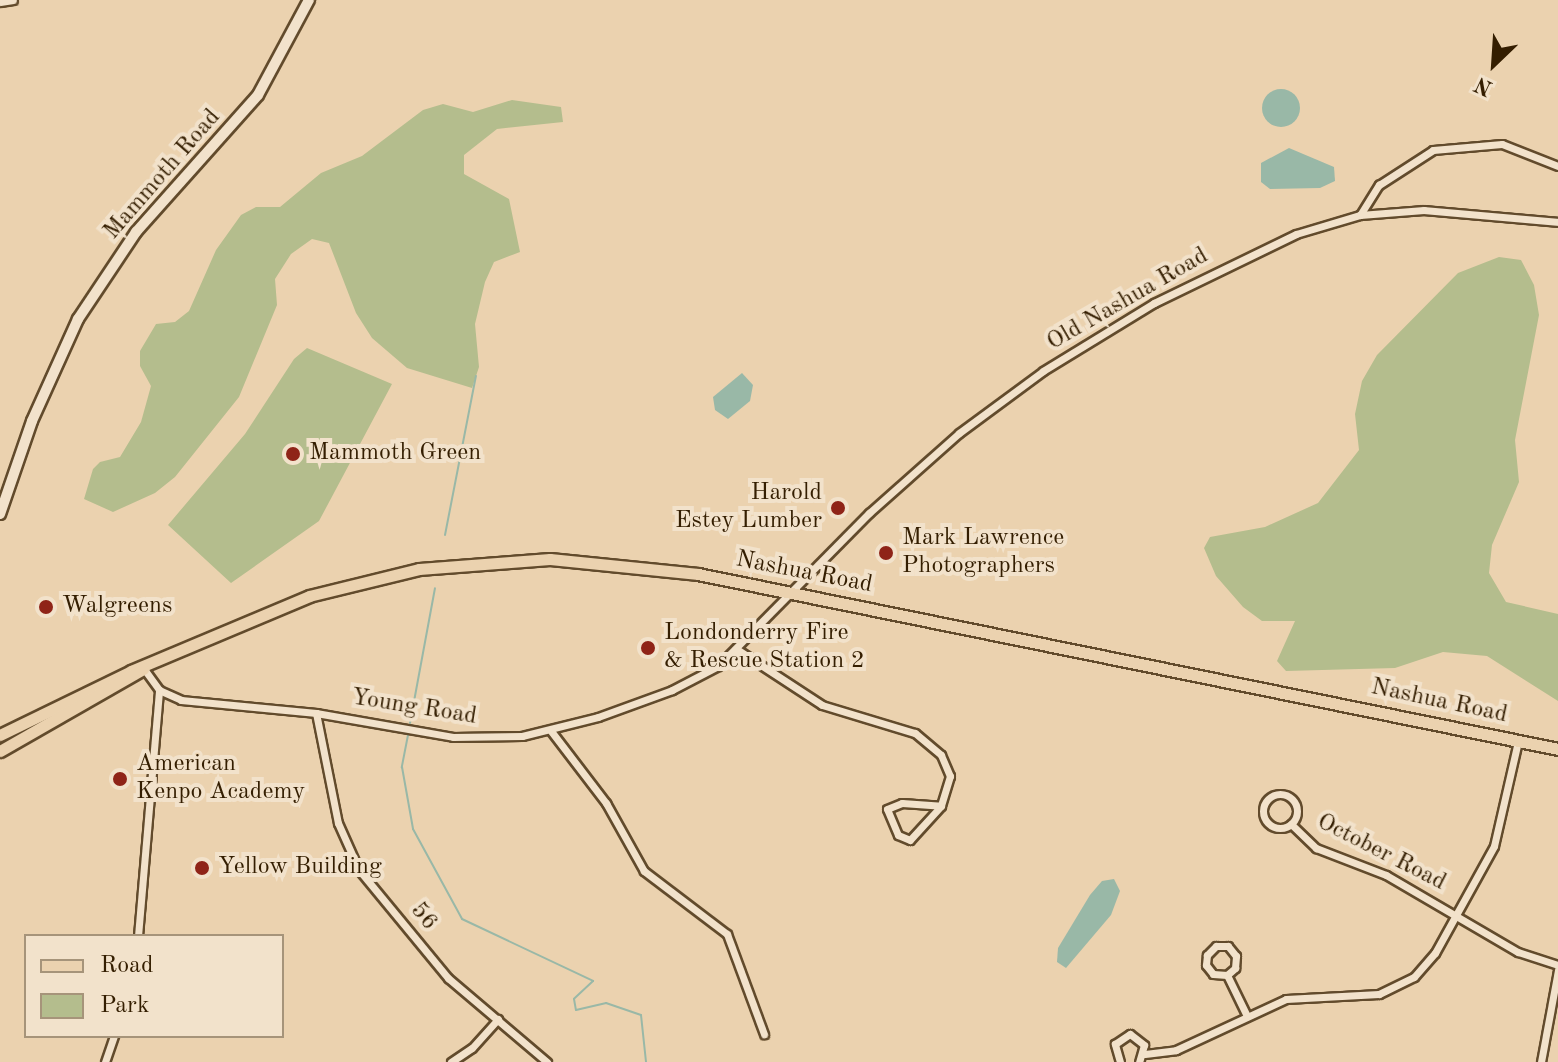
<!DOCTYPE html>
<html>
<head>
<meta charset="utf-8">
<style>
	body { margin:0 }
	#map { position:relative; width:1558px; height:1062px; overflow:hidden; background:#ebd2af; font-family:"Old Standard TT",serif }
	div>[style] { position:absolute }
	.green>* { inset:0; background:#b4bd8d }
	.water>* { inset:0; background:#99b8a7 }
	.round { border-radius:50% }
	.stream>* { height:2px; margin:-1px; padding:0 1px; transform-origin:1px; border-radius:1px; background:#99b8a7 }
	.roads { filter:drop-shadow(2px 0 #624b2c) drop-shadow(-2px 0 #624b2c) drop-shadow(0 2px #624b2c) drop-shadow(0 -2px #624b2c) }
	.minor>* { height:7px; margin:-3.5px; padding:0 3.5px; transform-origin:3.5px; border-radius:3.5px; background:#f2e2cb }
	.minor>.ring { margin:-3.5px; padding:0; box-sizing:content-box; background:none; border:7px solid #f2e2cb; border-radius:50% }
	.secondary>* { height:10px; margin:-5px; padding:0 5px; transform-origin:5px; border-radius:5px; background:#f2e2cb }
	.primary>* { height:11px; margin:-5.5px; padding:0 5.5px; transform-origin:5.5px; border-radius:5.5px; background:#ebd2af }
	.dots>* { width:22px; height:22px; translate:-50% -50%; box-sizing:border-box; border:4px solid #f2e2cb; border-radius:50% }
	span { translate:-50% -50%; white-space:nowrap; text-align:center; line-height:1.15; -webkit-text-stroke:8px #f2e2cb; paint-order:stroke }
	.street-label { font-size:24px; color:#341e01 }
	.poi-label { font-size:24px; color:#341e01 }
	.left { translate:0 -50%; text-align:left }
	.right { translate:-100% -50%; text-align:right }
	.legend { position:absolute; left:24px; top:934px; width:260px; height:104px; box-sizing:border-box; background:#f2e2cb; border:2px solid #a6947a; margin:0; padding:10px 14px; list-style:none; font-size:24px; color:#341e01 }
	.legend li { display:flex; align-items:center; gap:16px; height:40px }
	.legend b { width:40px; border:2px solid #a6947a }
	.north { position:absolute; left:1454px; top:24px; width:80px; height:80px; -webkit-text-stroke:6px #f2e2cb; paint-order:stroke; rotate:205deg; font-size:22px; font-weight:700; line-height:32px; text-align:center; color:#341e01 }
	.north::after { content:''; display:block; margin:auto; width:28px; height:36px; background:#341e01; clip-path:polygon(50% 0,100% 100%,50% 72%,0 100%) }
</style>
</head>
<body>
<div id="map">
	<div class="green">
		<i style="clip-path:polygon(512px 100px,561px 107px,563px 122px,497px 129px,464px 155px,464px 174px,509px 199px,520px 252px,494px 262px,485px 282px,475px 324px,479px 367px,472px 388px,407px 368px,372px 338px,356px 313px,329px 243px,312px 239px,291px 254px,275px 279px,277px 305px,239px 397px,175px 477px,155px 493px,113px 512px,84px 499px,93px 469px,100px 462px,120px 457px,141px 422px,151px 386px,140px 366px,140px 351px,156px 324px,175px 322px,189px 311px,216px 250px,241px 215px,256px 207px,280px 207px,321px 173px,362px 156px,423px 110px,443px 104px,473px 112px)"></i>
		<i style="clip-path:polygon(1499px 257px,1521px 260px,1534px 285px,1539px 315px,1515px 440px,1519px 482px,1492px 545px,1489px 573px,1506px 602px,1558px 614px,1558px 701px,1487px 656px,1443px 652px,1395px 668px,1286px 671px,1277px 661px,1295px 621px,1262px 621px,1243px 607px,1216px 576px,1204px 548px,1210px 537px,1265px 527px,1318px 503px,1359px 450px,1355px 414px,1362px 381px,1377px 355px,1458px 273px)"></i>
		<i style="clip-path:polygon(307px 348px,392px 384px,319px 521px,231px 583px,168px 525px,245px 434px,294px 359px)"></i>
	</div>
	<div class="water">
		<i class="round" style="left:1262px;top:89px;width:38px;height:38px"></i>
		<i style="clip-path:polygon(1289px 148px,1334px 167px,1335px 181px,1320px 188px,1270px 189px,1261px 182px,1261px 163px)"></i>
		<i style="clip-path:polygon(742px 373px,753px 385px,750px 401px,728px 419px,715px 410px,713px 397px)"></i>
		<i style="clip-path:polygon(1114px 879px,1120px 891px,1111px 915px,1066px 968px,1057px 962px,1058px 948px,1090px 895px,1102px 881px)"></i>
	</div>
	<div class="stream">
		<i style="left:445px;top:535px;width:162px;rotate:-79deg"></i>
		<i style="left:410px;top:723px;width:137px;rotate:-79.5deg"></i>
		<i style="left:408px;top:735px;width:33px;rotate:101deg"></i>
		<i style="left:402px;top:767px;width:63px;rotate:79.9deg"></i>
		<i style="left:413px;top:829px;width:102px;rotate:61.4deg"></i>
		<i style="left:462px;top:919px;width:145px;rotate:25.3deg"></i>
		<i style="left:593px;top:981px;width:26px;rotate:137deg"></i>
		<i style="left:574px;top:999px;width:11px;rotate:80deg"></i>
		<i style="left:576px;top:1010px;width:31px;rotate:-13deg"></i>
		<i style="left:606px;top:1003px;width:37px;rotate:19deg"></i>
		<i style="left:641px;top:1015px;width:47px;rotate:83.9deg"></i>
	</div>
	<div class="roads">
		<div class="minor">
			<i style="left:0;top:2px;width:13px;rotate:-9deg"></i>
			<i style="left:1360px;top:215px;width:36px;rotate:-58deg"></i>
			<i style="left:1379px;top:185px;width:64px;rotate:-32.9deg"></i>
			<i style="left:1433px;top:150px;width:69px;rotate:-5deg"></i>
			<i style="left:1502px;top:144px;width:60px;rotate:21.4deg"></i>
			<i style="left:738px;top:650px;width:100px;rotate:33.2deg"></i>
			<i style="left:822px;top:705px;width:97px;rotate:16.8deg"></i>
			<i style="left:915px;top:733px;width:34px;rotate:40deg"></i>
			<i style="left:941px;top:755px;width:23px;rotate:67deg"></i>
			<i style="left:950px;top:776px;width:31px;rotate:107deg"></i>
			<i style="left:941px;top:806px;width:46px;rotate:132.4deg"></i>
			<i style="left:910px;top:840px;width:13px;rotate:-157deg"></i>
			<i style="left:898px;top:835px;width:28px;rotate:-113deg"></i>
			<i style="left:887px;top:809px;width:16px;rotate:-22deg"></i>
			<i style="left:902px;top:803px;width:39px;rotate:4deg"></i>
			<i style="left:144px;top:669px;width:26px;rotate:54deg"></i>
			<i style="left:159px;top:690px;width:24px;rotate:24deg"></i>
			<i style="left:181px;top:700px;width:136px;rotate:5.5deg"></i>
			<i style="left:316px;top:713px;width:139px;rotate:9.9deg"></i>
			<i style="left:453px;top:737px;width:69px;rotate:-0.8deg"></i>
			<i style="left:522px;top:736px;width:78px;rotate:-14deg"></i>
			<i style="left:598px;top:717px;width:79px;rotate:-20deg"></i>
			<i style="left:672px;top:690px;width:52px;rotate:-27.6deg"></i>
			<i style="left:718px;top:666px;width:215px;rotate:-45.4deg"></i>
			<i style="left:869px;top:513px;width:120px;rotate:-41.6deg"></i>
			<i style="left:959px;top:433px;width:104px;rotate:-36.4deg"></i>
			<i style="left:1043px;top:371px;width:130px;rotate:-31.5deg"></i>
			<i style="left:1154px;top:303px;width:158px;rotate:-25.9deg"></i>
			<i style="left:1296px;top:234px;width:67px;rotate:-16.5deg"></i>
			<i style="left:1360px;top:215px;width:64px;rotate:-4.5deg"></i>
			<i style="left:1424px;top:210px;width:135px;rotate:5.1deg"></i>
			<i style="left:316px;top:713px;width:112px;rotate:78.7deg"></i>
			<i style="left:338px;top:823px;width:51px;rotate:65.9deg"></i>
			<i style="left:359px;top:870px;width:140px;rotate:50.5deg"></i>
			<i style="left:448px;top:978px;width:130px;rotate:40.3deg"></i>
			<i style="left:551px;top:731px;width:91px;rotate:52.6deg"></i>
			<i style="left:606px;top:803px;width:78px;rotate:60.8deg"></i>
			<i style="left:644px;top:871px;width:104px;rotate:37.2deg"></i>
			<i style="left:727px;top:934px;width:107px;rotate:69.7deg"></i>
			<i class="ring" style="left:1263px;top:794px;width:27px;height:27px"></i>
			<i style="left:1291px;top:824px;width:35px;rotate:44deg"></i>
			<i style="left:1316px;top:848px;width:75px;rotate:21.1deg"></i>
			<i style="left:1386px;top:875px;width:153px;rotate:30.3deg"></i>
			<i style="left:1518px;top:952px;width:42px;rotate:18deg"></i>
			<i style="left:138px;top:936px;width:247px;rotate:-85.1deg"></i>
			<i style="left:1227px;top:975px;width:11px;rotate:-41deg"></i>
			<i style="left:1235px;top:968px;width:12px;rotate:-85deg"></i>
			<i style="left:1236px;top:956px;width:13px;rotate:-129deg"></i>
			<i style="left:1228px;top:946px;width:12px;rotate:180deg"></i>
			<i style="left:1216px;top:946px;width:13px;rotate:135deg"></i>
			<i style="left:1207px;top:955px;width:10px;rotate:96deg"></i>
			<i style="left:1206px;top:965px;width:11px;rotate:52deg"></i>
			<i style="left:1213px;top:974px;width:14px;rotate:4deg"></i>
			<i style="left:1227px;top:975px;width:46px;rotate:64deg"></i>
			<i style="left:1145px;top:1054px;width:31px;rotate:-7deg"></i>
			<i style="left:1176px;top:1050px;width:121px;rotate:-24.9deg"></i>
			<i style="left:1286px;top:999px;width:93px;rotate:-3.1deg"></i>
			<i style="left:1379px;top:994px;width:39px;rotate:-26deg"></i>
			<i style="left:1414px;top:977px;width:32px;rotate:-49deg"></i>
			<i style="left:1435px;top:953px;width:122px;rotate:-61.1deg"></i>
			<i style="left:1494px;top:846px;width:108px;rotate:-77.1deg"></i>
			<i style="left:105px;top:1062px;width:28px;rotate:-71deg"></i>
			<i style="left:451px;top:1062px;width:25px;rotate:-34deg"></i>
			<i style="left:472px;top:1048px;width:39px;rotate:-48deg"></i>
			<i style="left:1120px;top:1062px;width:19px;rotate:-106deg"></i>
			<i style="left:1115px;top:1044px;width:18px;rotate:-34deg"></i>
			<i style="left:1130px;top:1034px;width:18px;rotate:38deg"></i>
			<i style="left:1144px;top:1045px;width:18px;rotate:106deg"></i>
			<i style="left:1541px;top:1062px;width:94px;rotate:-79.5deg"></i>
		</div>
		<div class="secondary">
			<i style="left:0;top:514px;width:98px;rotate:-71deg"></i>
			<i style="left:32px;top:421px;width:112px;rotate:-65.7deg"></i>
			<i style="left:78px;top:319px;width:105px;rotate:-56.3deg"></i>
			<i style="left:136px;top:232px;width:183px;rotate:-48.3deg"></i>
			<i style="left:258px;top:95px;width:108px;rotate:-61.8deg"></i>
		</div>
		<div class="primary">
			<i style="left:0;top:735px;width:146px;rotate:-26deg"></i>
			<i style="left:131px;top:671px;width:193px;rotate:-22.8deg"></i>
			<i style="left:309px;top:596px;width:113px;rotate:-13.8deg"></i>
			<i style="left:419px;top:569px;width:131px;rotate:-4.4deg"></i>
			<i style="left:550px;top:559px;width:149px;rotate:5.8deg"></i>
			<i style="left:698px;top:574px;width:878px;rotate:11.5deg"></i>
			<i style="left:0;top:751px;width:165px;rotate:-29.8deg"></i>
		</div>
	</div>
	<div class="dots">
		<i style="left:293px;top:454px;background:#8f2418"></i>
		<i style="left:838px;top:508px;background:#8f2418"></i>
		<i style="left:886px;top:553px;background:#8f2418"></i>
		<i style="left:46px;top:607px;background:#8f2418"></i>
		<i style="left:648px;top:648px;background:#8f2418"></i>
		<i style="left:120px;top:779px;background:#8f2418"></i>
		<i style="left:202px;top:868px;background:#8f2418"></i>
	</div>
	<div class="street-label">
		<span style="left:163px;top:175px;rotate:-49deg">Mammoth Road</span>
		<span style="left:1128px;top:300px;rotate:-30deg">Old Nashua Road</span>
		<span style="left:804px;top:573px;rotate:11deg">Nashua Road</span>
		<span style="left:1439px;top:702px;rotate:12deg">Nashua Road</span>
		<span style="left:414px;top:708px;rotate:9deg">Young Road</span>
		<span style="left:1381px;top:853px;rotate:27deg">October Road</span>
		<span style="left:423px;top:917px;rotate:51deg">56</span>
	</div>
	<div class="poi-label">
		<span class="left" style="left:309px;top:454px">Mammoth Green</span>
		<span class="right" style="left:822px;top:508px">Harold<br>Estey Lumber</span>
		<span class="left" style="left:902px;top:553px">Mark Lawrence<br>Photographers</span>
		<span class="left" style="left:62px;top:607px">Walgreens</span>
		<span class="left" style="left:664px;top:648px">Londonderry Fire<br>&amp; Rescue Station 2</span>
		<span class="left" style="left:136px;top:779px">American<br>Kenpo Academy</span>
		<span class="left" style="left:218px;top:868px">Yellow Building</span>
	</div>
	<ul class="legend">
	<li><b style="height:10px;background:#ebd2af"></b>Road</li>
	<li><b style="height:22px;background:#b4bd8d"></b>Park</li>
	</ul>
	<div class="north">N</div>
</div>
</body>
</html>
